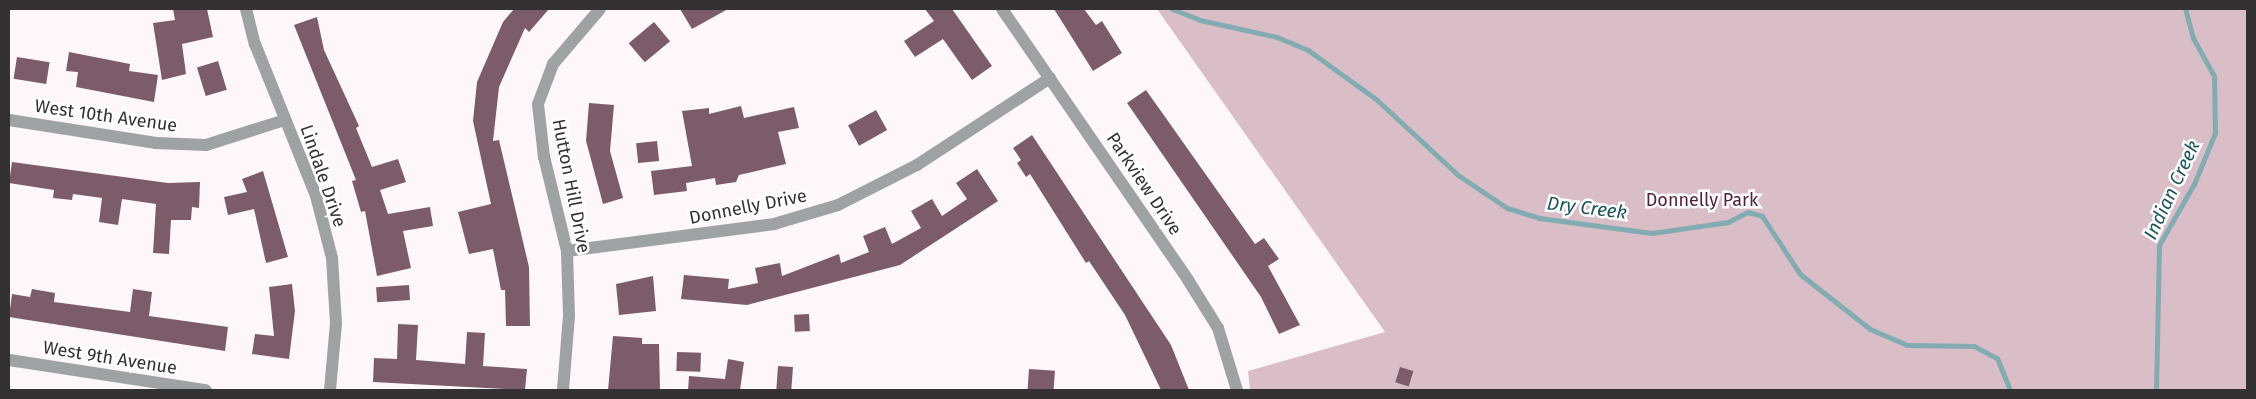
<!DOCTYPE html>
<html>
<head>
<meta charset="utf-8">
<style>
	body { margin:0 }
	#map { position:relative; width:2256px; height:399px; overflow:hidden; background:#fef7fa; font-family:"Fira Sans",sans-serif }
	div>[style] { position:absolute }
	.green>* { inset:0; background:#d9bdc7 }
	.stream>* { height:5px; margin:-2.5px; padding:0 2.5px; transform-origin:2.5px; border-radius:2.5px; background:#83acb2 }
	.building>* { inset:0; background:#7c5c69; transform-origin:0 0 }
	.minor>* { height:12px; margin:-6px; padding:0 6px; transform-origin:6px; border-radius:6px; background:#9ea2a2 }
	span { translate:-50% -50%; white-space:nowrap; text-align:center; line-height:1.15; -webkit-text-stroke:5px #fff; paint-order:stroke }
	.street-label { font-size:18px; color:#343132 }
	.park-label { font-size:18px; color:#512338 }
	.water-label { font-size:19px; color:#1c555d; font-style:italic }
	.frame { position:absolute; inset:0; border:10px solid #343132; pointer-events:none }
</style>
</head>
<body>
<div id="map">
	<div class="green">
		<i style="clip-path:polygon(1157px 9px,2247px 9px,2247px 390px,1250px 390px,1248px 371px,1385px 332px)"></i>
	</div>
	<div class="stream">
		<i style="left:1172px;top:9px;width:30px;rotate:21deg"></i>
		<i style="left:1200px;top:20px;width:79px;rotate:12.4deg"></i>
		<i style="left:1277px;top:37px;width:34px;rotate:23deg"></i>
		<i style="left:1308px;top:50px;width:85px;rotate:35.9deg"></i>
		<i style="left:1377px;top:100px;width:110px;rotate:42.8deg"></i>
		<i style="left:1458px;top:175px;width:59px;rotate:34deg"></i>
		<i style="left:1507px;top:208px;width:34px;rotate:17deg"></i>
		<i style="left:1539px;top:218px;width:114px;rotate:7.6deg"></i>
		<i style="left:1652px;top:233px;width:77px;rotate:-8.2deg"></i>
		<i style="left:1728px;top:222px;width:22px;rotate:-27deg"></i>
		<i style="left:1748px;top:212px;width:15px;rotate:16deg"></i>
		<i style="left:1762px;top:216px;width:69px;rotate:56.8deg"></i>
		<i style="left:1800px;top:274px;width:89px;rotate:38.2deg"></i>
		<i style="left:1870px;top:329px;width:40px;rotate:23.4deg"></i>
		<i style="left:1907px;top:345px;width:67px;rotate:0.9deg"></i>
		<i style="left:1974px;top:346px;width:26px;rotate:28deg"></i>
		<i style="left:1997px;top:358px;width:35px;rotate:68deg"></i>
		<i style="left:2156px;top:390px;width:145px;rotate:-88.8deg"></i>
		<i style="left:2159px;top:245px;width:70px;rotate:-60.2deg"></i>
		<i style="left:2194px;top:184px;width:55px;rotate:-67.6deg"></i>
		<i style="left:2215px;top:133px;width:57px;rotate:-91deg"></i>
		<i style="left:2214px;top:76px;width:43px;rotate:-118.9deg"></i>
		<i style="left:2193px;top:38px;width:30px;rotate:-105deg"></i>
	</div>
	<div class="building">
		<i style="clip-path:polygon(173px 9px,207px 9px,213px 37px,182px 44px,186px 74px,162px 80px,153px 23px,175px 20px)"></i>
		<i style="clip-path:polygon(514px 9px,549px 9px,529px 32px,525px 28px,499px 87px,493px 141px,499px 140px,529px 267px,530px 326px,506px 326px,505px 290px,501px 290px,493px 249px,469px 254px,458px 212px,491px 204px,473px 121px,477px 82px,503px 22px)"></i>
		<i style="clip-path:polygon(680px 9px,728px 9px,692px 29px)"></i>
		<i style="clip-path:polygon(925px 9px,952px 9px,992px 66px,972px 80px,943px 39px,915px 57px,904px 41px,934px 21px)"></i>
		<i style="clip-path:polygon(1054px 9px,1084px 9px,1096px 25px,1102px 21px,1122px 53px,1093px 71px)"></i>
		<i style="clip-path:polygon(317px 17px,324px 50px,359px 126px,356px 128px,372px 167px,398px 159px,406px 182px,380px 190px,388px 214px,430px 207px,433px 226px,403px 231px,411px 268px,377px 276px,365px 211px,361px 212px,352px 181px,356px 180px,294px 25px)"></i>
		<i style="left:654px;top:22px;width:25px;height:33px;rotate:50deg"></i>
		<i style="clip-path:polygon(69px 52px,130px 64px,129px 71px,158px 75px,154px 102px,76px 87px,78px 72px,66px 71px)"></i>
		<i style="left:17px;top:57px;width:33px;height:22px;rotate:9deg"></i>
		<i style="left:218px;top:61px;width:30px;height:22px;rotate:73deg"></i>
		<i style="clip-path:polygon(1146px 90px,1255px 244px,1264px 238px,1279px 259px,1268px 266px,1300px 325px,1279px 334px,1261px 297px,1127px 103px)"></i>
		<i style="clip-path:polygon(589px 103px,614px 105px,610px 151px,623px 198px,603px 204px,586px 141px)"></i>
		<i style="clip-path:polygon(741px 106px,744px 118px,794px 107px,799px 128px,778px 132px,786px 164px,739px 175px,736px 182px,716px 185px,715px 178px,686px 183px,687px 191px,654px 195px,651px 171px,692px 166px,682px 111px,709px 108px,709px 114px)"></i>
		<i style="left:876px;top:110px;width:23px;height:32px;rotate:61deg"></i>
		<i style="clip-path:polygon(1032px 135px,1171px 345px,1189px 390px,1161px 390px,1125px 315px,1089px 261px,1086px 263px,1030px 174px,1026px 177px,1017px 163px,1021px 160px,1013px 148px)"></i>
		<i style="left:657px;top:141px;width:20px;height:21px;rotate:84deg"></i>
		<i style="clip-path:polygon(12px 162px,168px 183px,200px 182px,199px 208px,192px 207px,191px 220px,171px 220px,169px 254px,153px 253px,156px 204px,122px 199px,118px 225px,99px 222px,102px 198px,73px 194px,72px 200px,53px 198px,54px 190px,9px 183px)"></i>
		<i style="clip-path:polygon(977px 169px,998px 201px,900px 265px,747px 305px,681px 299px,684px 275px,729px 279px,728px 289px,758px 283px,755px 268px,780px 263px,782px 276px,839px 254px,841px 263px,869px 252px,863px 236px,885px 227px,892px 244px,921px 228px,911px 211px,932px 199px,942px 216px,967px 199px,956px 183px)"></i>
		<i style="clip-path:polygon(263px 171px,288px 257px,266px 263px,254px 209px,228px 215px,224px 197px,247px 192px,242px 179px)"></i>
		<i style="clip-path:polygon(653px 276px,656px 311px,619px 315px,616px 284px)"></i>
		<i style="clip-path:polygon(292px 284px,295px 311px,289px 359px,252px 354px,255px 334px,274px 336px,269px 287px)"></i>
		<i style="left:409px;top:285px;width:15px;height:33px;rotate:86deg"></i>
		<i style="clip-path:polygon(32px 289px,55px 293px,54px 302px,130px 312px,133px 289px,152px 292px,149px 316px,228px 327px,225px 351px,9px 317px,12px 294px,30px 297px)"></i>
		<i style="left:809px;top:314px;width:17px;height:15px;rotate:87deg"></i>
		<i style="clip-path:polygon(398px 324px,418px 325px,416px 360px,465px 364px,467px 332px,485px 333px,483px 366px,527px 369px,525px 390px,373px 382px,374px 358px,397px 359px)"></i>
		<i style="clip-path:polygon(613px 336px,642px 338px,642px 344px,659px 344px,660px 390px,608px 390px)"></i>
		<i style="left:677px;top:352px;width:24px;height:19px;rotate:2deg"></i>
		<i style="clip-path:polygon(728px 359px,744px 362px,740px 390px,688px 390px,689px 376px,725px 379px)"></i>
		<i style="left:778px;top:366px;width:15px;height:24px;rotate:4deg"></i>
		<i style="left:1400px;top:367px;width:14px;height:16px;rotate:17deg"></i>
		<i style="left:1029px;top:369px;width:26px;height:20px;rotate:4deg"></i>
	</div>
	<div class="minor">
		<i style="left:246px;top:9px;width:36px;rotate:76deg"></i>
		<i style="left:255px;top:44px;width:164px;rotate:68.1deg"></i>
		<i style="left:316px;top:196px;width:64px;rotate:75.5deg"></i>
		<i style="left:332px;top:258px;width:65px;rotate:86.5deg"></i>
		<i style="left:336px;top:323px;width:67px;rotate:95.1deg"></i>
		<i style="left:1002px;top:9px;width:329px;rotate:55.5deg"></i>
		<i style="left:1188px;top:280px;width:57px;rotate:58deg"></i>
		<i style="left:1218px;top:328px;width:65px;rotate:73deg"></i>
		<i style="left:9px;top:120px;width:149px;rotate:8.9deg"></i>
		<i style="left:156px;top:143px;width:50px;rotate:2.3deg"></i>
		<i style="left:206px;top:145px;width:83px;rotate:-17.6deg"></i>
		<i style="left:567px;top:251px;width:209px;rotate:-7.4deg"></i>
		<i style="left:774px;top:224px;width:67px;rotate:-16.5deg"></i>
		<i style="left:838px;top:205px;width:89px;rotate:-26.9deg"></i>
		<i style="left:917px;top:165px;width:159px;rotate:-33.2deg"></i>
		<i style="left:9px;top:360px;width:199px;rotate:8.7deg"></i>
		<i style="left:563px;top:390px;width:74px;rotate:-85.4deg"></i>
		<i style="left:569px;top:316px;width:65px;rotate:-91.8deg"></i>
		<i style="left:567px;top:251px;width:97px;rotate:-103.7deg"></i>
		<i style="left:544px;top:157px;width:53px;rotate:-96.5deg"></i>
		<i style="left:538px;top:104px;width:43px;rotate:-69.4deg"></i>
		<i style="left:553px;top:64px;width:72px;rotate:-49.5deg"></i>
	</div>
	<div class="street-label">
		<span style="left:106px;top:116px;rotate:8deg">West 10th Avenue</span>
		<span style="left:323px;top:176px;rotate:71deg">Lindale Drive</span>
		<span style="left:1144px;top:184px;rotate:56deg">Parkview Drive</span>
		<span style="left:571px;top:186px;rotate:79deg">Hutton Hill Drive</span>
		<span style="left:748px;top:207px;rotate:-11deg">Donnelly Drive</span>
		<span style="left:110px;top:358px;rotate:9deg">West 9th Avenue</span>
	</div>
	<div class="park-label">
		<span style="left:1702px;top:200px">Donnelly Park</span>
	</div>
	<div class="water-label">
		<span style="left:2172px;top:190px;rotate:-65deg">Indian Creek</span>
		<span style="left:1587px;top:208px;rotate:7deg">Dry Creek</span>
	</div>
	<div class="frame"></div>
</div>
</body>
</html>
